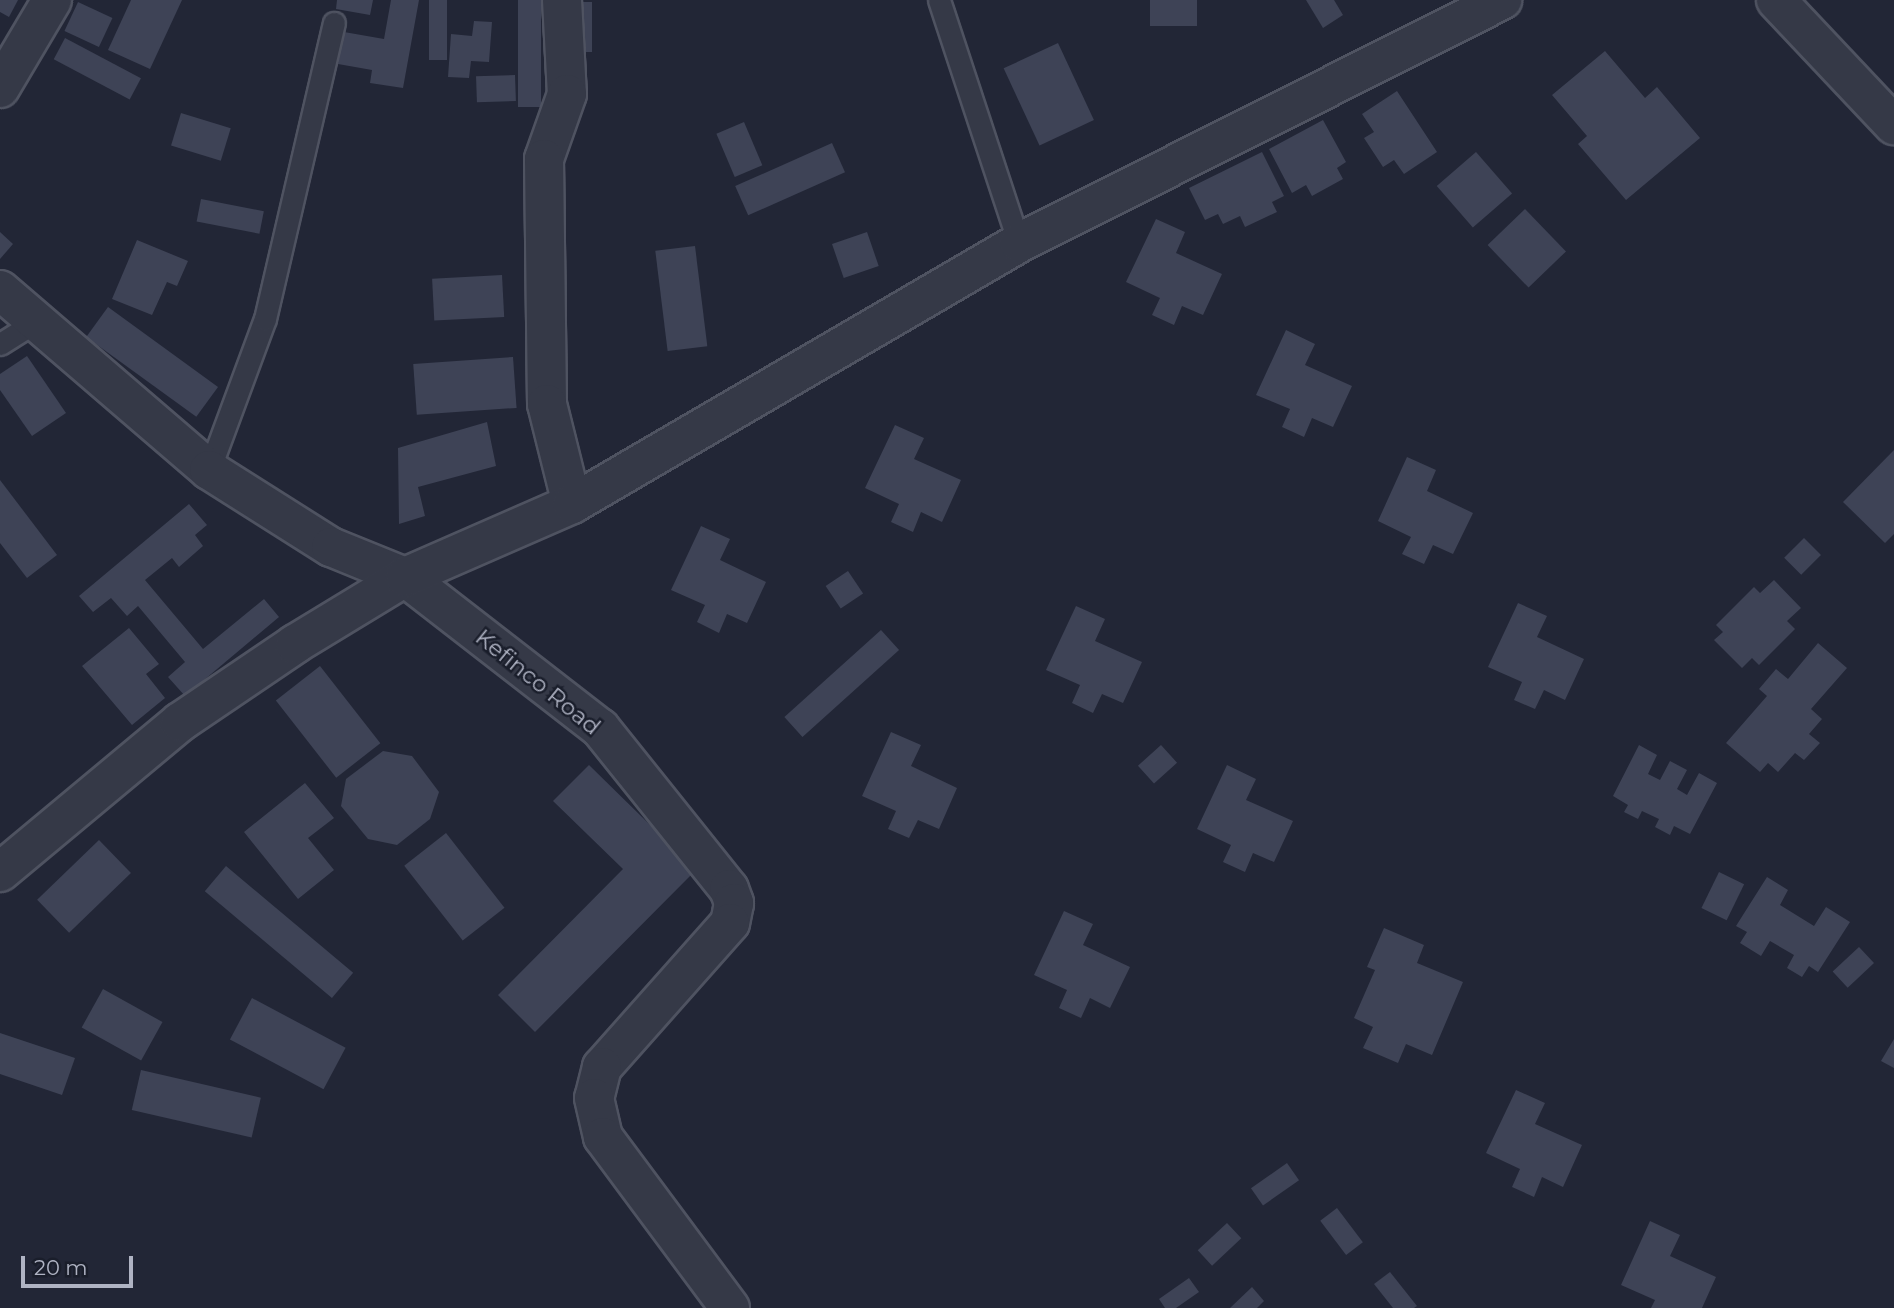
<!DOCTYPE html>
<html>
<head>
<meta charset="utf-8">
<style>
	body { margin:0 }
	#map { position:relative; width:1894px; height:1308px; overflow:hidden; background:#222636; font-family:Montserrat,sans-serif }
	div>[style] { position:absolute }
	.building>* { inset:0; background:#3e4356; transform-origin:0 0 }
	.roads { filter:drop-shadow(2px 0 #4f5361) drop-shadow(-2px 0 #4f5361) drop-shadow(0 2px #4f5361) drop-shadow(0 -2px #4f5361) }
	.lane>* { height:21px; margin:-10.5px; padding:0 10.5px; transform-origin:10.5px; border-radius:10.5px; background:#353947 }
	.street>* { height:38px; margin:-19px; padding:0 19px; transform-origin:19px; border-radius:19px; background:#353947 }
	span { translate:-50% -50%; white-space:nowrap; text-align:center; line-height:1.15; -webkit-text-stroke:5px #1a1e2b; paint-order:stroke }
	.street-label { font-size:23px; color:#afb3c3 }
	.scale { position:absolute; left:21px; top:1256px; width:112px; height:32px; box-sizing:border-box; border:4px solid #afb3c3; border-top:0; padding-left:9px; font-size:21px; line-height:24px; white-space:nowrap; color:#afb3c3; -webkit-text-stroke:5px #1a1e2b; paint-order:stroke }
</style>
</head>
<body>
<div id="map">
	<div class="building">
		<i style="clip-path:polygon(0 0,18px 0,9px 17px,0 12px)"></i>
		<i style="clip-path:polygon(131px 0,182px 0,150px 69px,108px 50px)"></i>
		<i style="clip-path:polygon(337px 0,373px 0,370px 15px,336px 9px)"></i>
		<i style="clip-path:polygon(391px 0,419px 0,403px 88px,370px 83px,372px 70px,338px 64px,344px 32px,384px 39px)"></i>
		<i style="left:429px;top:0;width:18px;height:60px"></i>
		<i style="left:518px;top:0;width:23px;height:107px"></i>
		<i style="left:1150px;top:0;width:47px;height:26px"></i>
		<i style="clip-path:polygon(1306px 0,1334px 0,1343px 15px,1323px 28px)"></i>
		<i style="left:78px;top:2px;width:38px;height:32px;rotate:25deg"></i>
		<i style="left:572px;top:2px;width:20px;height:50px"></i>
		<i style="clip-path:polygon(474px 21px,492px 22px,489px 62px,471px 61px,469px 78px,448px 77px,451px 34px,472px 36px)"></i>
		<i style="left:65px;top:38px;width:86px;height:24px;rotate:28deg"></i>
		<i style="left:1058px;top:43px;width:85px;height:60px;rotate:65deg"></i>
		<i style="clip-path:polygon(1605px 51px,1645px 98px,1657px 87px,1700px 138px,1626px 200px,1578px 144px,1587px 136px,1552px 95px)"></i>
		<i style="left:515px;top:75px;width:26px;height:39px;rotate:88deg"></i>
		<i style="clip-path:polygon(1397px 91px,1437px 152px,1404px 174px,1394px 160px,1383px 167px,1364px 138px,1374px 132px,1362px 114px)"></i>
		<i style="left:181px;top:113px;width:52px;height:34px;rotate:17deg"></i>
		<i style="clip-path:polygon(1323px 120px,1346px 162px,1337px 168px,1343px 179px,1312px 196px,1306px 185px,1292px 193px,1269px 149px)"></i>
		<i style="left:744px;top:122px;width:47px;height:30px;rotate:67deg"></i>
		<i style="left:832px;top:143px;width:32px;height:106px;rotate:66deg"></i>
		<i style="clip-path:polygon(1262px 152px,1284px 196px,1272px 202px,1277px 212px,1245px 227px,1240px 216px,1223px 224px,1218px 214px,1205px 220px,1189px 188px)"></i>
		<i style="left:1476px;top:152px;width:55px;height:52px;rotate:49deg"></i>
		<i style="left:201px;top:199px;width:64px;height:23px;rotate:11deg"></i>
		<i style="left:1525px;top:209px;width:59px;height:52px;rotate:46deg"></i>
		<i style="clip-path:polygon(1156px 219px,1185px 232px,1176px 253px,1222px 274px,1203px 315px,1182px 306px,1174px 325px,1152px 315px,1160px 298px,1126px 282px)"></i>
		<i style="clip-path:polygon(0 232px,13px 244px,0 259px)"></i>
		<i style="left:867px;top:232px;width:36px;height:37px;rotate:71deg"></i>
		<i style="clip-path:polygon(137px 240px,188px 261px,177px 286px,167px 282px,152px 315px,112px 299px)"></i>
		<i style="left:695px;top:246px;width:101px;height:40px;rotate:83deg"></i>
		<i style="left:502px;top:275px;width:42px;height:70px;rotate:87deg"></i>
		<i style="left:108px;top:307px;width:136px;height:37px;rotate:36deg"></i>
		<i style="clip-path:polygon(1286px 330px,1315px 344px,1305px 365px,1352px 386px,1333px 427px,1312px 418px,1304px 437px,1282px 427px,1290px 409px,1256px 395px)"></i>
		<i style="clip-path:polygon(27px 356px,66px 413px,32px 436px,0 390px,0 374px)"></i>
		<i style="left:513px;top:357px;width:51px;height:100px;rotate:86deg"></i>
		<i style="clip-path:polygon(487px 422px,496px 466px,418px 487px,425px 516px,399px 524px,398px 448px)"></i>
		<i style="clip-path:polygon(895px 425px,924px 438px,914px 459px,961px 480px,942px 522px,921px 512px,913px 532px,891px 522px,899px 504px,865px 488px)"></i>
		<i style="clip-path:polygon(1894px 450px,1894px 534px,1885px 543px,1843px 502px)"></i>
		<i style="clip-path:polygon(1407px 457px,1436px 470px,1427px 491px,1473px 513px,1453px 554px,1433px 545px,1424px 564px,1402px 554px,1411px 537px,1378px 521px)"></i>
		<i style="clip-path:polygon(0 480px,57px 555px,27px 578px,0 543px)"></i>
		<i style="clip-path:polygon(189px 504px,207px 525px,195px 535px,203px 546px,179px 567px,172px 558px,145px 580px,203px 649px,264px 599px,279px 617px,185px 696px,168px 677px,185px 662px,138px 606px,127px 616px,111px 598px,93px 612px,79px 596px)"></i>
		<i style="clip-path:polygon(701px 526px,730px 539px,720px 560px,766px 582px,747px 623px,727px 614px,719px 633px,697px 622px,705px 605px,671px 590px)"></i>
		<i style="left:1804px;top:538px;width:24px;height:28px;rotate:45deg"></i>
		<i style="left:848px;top:571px;width:27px;height:27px;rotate:56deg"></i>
		<i style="clip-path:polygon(1774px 580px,1801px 608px,1787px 621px,1795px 629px,1759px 665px,1752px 658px,1742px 668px,1714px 640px,1723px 632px,1716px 625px,1754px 587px,1760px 593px)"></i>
		<i style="clip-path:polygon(1518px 603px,1547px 616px,1537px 637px,1584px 659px,1565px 700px,1544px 690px,1535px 709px,1514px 700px,1522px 682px,1488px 667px)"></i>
		<i style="clip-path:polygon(1076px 606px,1105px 619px,1095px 641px,1142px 662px,1123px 703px,1102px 694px,1093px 713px,1072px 703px,1080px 685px,1046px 670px)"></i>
		<i style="clip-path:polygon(129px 628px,159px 664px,146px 674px,165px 698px,132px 725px,82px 666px)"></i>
		<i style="left:881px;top:630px;width:27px;height:130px;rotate:48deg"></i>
		<i style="clip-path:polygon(1818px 643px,1847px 668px,1811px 709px,1822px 719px,1809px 734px,1820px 743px,1804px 760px,1795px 753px,1778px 772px,1768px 763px,1760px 772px,1726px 743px,1767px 696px,1759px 689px,1776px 669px,1788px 679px)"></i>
		<i style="left:320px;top:666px;width:98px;height:56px;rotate:52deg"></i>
		<i style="clip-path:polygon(891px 732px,921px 745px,911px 766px,957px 788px,939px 829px,918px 820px,909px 838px,888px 829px,896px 811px,862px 796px)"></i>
		<i style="left:1161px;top:745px;width:24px;height:31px;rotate:48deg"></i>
		<i style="clip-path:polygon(1639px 745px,1657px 755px,1648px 774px,1660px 780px,1670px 761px,1687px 770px,1677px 789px,1687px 795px,1699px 773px,1717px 783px,1690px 834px,1674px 826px,1670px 835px,1655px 827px,1659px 819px,1642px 811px,1638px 819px,1624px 812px,1628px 805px,1613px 796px)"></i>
		<i style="clip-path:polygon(383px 751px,412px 756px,439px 792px,430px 819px,397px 845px,368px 839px,341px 806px,346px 779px)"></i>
		<i style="clip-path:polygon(589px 765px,696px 870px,535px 1032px,498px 995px,623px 869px,553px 801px)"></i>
		<i style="clip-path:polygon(1227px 765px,1256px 779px,1246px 800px,1293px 821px,1274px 862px,1253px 853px,1245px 872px,1223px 862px,1231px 845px,1197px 829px)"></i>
		<i style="clip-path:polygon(305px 783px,334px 818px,308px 838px,334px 870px,298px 899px,244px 832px)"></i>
		<i style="left:446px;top:833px;width:95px;height:53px;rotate:52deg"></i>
		<i style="left:99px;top:840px;width:46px;height:86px;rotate:46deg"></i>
		<i style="left:226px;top:866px;width:166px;height:33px;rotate:40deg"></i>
		<i style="left:1719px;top:872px;width:28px;height:40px;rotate:26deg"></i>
		<i style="clip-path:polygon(1767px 877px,1788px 890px,1780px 905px,1814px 926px,1826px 907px,1850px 922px,1818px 972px,1809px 966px,1802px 977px,1787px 968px,1794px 955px,1770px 941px,1761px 956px,1740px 943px,1747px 932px,1736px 926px)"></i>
		<i style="clip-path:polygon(1064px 911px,1093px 924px,1083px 945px,1130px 967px,1110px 1008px,1090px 998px,1081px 1018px,1059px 1008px,1067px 990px,1034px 975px)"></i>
		<i style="clip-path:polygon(1384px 928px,1424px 945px,1417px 963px,1463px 982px,1432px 1055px,1406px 1044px,1398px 1063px,1363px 1048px,1373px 1027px,1354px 1018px,1375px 970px,1367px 967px)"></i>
		<i style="left:1859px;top:947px;width:22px;height:36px;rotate:47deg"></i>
		<i style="left:103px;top:989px;width:68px;height:44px;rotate:29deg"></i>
		<i style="left:252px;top:998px;width:106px;height:47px;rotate:28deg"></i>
		<i style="clip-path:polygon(0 1033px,75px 1058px,62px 1095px,0 1074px)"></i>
		<i style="clip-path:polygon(1894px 1039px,1894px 1068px,1881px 1061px)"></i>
		<i style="left:141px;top:1070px;width:123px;height:41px;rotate:13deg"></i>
		<i style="clip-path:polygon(1516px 1090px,1545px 1103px,1535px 1124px,1582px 1145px,1563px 1187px,1542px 1177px,1534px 1197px,1512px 1187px,1520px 1169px,1486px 1153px)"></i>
		<i style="left:1287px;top:1163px;width:21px;height:44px;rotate:55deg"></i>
		<i style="left:1337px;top:1208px;width:43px;height:21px;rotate:53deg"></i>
		<i style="clip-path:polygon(1650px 1221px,1680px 1235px,1670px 1256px,1716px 1277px,1702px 1308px,1651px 1308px,1655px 1300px,1621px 1285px)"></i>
		<i style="left:1227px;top:1223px;width:21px;height:40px;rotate:47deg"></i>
		<i style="clip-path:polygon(1390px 1272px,1417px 1306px,1414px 1308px,1393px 1308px,1374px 1284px)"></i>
		<i style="clip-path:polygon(1189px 1278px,1199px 1292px,1176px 1308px,1165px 1308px,1159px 1299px)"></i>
		<i style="clip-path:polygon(1252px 1287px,1264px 1301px,1257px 1308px,1230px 1308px)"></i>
	</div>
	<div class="roads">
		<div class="lane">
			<i style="left:939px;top:0;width:256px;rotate:71.8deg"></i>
			<i style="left:0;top:344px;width:41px;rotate:-32.2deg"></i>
			<i style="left:209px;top:470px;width:161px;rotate:-69.7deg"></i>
			<i style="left:265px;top:319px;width:304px;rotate:-76.9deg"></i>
		</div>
		<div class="street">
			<i style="left:562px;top:0;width:94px;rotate:87deg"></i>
			<i style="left:567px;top:94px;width:69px;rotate:109.5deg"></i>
			<i style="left:544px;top:159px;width:245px;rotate:89.3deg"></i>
			<i style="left:547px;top:404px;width:103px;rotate:76deg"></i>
			<i style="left:1776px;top:0;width:172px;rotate:46.7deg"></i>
			<i style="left:0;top:88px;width:102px;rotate:-59.4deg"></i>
			<i style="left:0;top:290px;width:276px;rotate:40.7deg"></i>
			<i style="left:209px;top:470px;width:144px;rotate:32.3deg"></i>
			<i style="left:331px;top:547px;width:80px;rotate:22.1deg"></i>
			<i style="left:405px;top:577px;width:247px;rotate:37.8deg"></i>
			<i style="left:600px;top:728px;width:206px;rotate:51.3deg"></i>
			<i style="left:729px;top:889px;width:15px;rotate:70deg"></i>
			<i style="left:734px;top:903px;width:20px;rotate:101deg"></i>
			<i style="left:730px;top:923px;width:193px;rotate:131.6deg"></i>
			<i style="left:602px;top:1067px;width:32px;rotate:104deg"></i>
			<i style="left:594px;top:1098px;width:40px;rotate:77deg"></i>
			<i style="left:603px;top:1137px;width:213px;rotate:53.4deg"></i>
			<i style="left:0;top:872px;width:234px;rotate:-39.8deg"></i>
			<i style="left:180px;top:722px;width:139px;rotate:-34.1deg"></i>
			<i style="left:295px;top:644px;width:129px;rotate:-31.3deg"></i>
			<i style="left:405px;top:577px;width:182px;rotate:-23.6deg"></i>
			<i style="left:572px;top:504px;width:518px;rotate:-30.28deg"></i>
			<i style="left:1019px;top:243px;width:541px;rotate:-26.71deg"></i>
		</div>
	</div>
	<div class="street-label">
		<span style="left:538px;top:682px;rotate:39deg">Kefinco Road</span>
	</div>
	<div class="scale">20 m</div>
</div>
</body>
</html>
